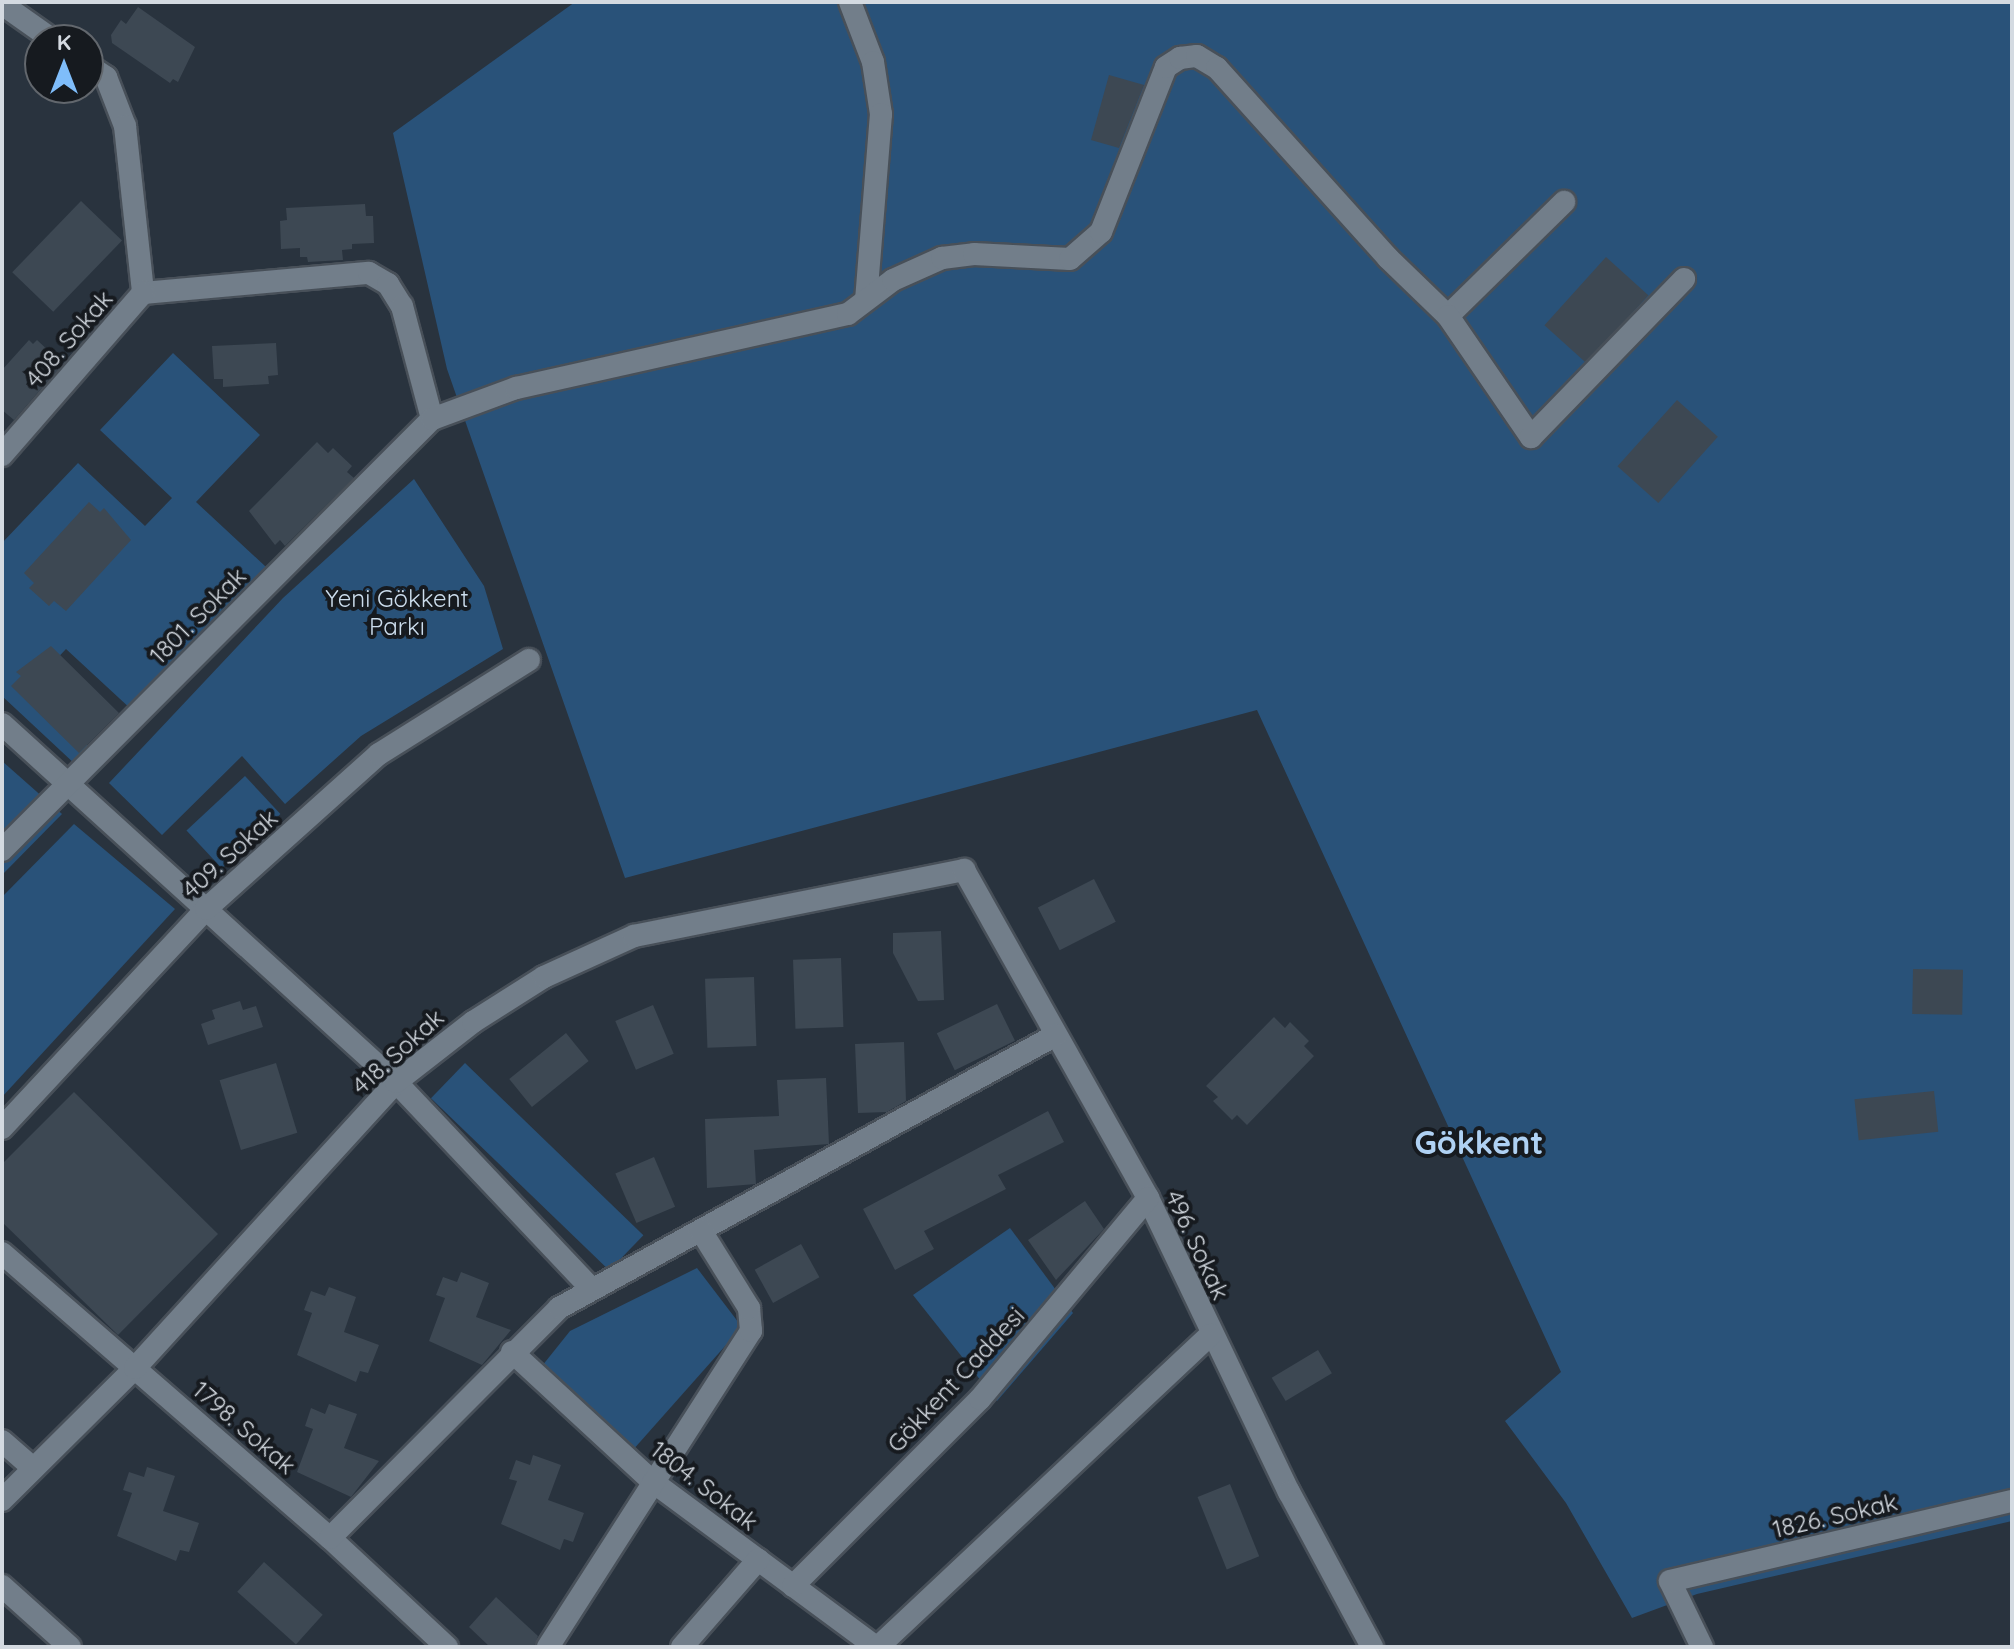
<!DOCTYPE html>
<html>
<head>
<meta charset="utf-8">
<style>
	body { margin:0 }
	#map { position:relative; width:2014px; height:1649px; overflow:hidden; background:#29333e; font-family:Quicksand,sans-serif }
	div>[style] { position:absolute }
	.green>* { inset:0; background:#295279; transform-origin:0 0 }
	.building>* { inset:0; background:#3d4853; transform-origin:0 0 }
	.roads { filter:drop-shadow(2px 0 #485059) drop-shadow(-2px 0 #485059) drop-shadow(0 2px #485059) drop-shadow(0 -2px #485059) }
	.street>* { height:22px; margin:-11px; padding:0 11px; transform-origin:11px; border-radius:11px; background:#727e8a }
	span { translate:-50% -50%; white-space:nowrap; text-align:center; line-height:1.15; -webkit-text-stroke:8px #161a1f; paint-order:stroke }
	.street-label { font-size:24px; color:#d4dae1 }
	.park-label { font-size:24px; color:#ccdded }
	.district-label { font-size:32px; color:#afd1f3; font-weight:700 }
	.frame { position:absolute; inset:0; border:4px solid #d4dae1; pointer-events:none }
	.north { position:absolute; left:24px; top:24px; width:80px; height:80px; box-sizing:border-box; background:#161a1f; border:2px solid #62676d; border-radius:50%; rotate:0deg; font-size:22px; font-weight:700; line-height:32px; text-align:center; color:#d4dae1 }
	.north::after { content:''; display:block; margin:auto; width:28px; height:36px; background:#7fbdfa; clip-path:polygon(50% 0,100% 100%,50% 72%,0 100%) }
</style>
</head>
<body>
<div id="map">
	<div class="green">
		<i style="clip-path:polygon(575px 2px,2012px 2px,2012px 1521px,1697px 1594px,1632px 1618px,1566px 1503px,1505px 1421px,1561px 1372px,1257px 710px,625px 878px,447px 369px,393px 133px)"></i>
		<i style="clip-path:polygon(173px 353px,260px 435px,196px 502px,280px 580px,146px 723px,66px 649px,28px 689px,106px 763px,91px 779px,2px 696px,2px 543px,78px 463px,145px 526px,172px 498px,100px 430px)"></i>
		<i style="clip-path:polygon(414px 479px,484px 586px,503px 649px,361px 736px,285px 804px,242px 756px,162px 835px,109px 783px,283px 598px)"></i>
		<i style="clip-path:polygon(2px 761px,62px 814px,2px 875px)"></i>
		<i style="left:245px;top:776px;width:52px;height:80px;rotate:47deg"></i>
		<i style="clip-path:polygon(74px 824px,175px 909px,2px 1097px,2px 897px)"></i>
		<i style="left:465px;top:1063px;width:248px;height:49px;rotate:44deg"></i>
		<i style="clip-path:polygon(1010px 1228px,1073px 1313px,997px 1401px,913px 1295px)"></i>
		<i style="clip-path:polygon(697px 1268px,742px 1327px,632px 1451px,542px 1366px,570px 1331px)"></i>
	</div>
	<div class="building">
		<i style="clip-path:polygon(138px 7px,195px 47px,178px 82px,173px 79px,170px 83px,112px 43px,111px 35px,121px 20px,126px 24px)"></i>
		<i style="clip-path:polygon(1109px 75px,1144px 85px,1119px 148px,1091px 140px)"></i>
		<i style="left:81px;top:201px;width:57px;height:99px;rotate:44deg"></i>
		<i style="clip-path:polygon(365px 204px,366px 216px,373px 216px,374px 243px,352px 244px,352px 249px,342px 250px,343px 260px,308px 262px,307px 257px,300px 257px,300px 248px,281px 249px,280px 221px,287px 220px,286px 208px)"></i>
		<i style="left:1606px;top:257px;width:57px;height:92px;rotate:42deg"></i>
		<i style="clip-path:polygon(29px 340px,33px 344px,37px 340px,50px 352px,47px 356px,60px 367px,14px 420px,2px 410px,2px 370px)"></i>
		<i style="clip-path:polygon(276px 343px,278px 375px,268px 376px,269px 384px,223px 387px,223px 379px,214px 379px,212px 346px)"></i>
		<i style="left:1677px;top:400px;width:55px;height:89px;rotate:42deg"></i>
		<i style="clip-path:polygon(317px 442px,328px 453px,333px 448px,352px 466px,347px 472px,354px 478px,285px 546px,280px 540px,275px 545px,249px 511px)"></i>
		<i style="clip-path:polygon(89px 502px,100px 512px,104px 508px,131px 540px,66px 611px,54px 601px,49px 606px,29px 588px,34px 583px,24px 573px)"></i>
		<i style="clip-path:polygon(51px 646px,119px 713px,79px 753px,11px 686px,21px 676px,16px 672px)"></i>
		<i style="left:1094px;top:879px;width:48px;height:63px;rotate:63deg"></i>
		<i style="clip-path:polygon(941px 931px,944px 1000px,918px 1001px,893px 953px,893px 933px)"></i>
		<i style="left:841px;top:958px;width:69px;height:48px;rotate:88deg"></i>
		<i style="left:1913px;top:969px;width:50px;height:45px;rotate:1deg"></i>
		<i style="left:754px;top:977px;width:69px;height:49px;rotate:88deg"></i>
		<i style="clip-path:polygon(240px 1001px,243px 1010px,256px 1006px,263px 1027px,208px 1045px,201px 1024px,215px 1019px,212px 1010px)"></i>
		<i style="left:997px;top:1004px;width:41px;height:67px;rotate:64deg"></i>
		<i style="left:653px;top:1005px;width:53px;height:41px;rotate:67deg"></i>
		<i style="clip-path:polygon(1274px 1017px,1285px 1028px,1290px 1022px,1309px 1041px,1304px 1046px,1314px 1056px,1247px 1125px,1237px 1115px,1232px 1120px,1213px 1101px,1218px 1097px,1206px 1086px)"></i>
		<i style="left:566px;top:1033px;width:36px;height:73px;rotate:51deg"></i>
		<i style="clip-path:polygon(904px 1042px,906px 1101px,887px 1112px,858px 1113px,855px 1044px)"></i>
		<i style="left:276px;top:1063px;width:73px;height:59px;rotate:73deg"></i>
		<i style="clip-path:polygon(826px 1078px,829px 1144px,754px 1150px,756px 1184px,707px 1188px,705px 1119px,779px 1116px,777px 1080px)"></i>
		<i style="left:1934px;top:1091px;width:41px;height:80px;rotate:84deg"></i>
		<i style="clip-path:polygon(74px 1092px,218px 1234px,118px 1335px,2px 1222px,2px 1164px)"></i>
		<i style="clip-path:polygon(1048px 1111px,1064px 1142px,998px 1175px,1006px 1189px,924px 1231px,934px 1249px,895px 1270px,863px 1209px)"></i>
		<i style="left:654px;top:1157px;width:54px;height:42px;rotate:67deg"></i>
		<i style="clip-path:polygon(1085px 1201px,1104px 1229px,1056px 1280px,1028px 1240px)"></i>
		<i style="left:801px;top:1244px;width:38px;height:53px;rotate:61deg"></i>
		<i style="clip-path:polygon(461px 1272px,489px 1283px,476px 1317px,511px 1330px,482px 1365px,429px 1341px,445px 1298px,436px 1295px,443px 1277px,457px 1282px)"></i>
		<i style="clip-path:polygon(329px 1287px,356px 1297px,344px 1332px,379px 1345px,368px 1373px,360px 1371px,356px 1382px,297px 1355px,312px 1313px,304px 1310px,311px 1291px,325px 1296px)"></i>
		<i style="left:1318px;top:1350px;width:27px;height:54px;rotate:59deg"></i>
		<i style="clip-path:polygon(329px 1404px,357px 1414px,344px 1448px,379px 1461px,351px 1497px,297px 1472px,313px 1429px,305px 1426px,311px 1408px,325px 1414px)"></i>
		<i style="clip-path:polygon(533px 1455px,561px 1465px,548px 1500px,584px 1513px,573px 1542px,564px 1539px,560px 1550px,501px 1524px,517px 1481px,509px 1479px,516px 1460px,530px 1465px)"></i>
		<i style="clip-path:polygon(147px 1467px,175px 1476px,163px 1511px,199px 1523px,189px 1552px,180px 1550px,176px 1561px,117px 1536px,132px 1493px,123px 1490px,129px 1472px,144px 1477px)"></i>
		<i style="left:1230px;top:1484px;width:78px;height:35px;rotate:68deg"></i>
		<i style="left:264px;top:1562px;width:79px;height:40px;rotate:42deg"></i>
		<i style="clip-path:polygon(496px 1597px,538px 1636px,534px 1647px,490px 1647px,469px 1627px)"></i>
	</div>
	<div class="roads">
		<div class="street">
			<i style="left:850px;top:2px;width:64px;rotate:69deg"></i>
			<i style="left:873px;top:62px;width:53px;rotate:81.3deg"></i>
			<i style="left:881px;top:114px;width:186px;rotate:94.6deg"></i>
			<i style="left:2px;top:4px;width:62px;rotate:35.2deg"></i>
			<i style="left:88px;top:65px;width:22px;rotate:34deg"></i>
			<i style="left:106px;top:77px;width:53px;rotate:68.8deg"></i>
			<i style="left:125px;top:126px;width:168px;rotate:83.8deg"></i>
			<i style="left:143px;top:293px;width:227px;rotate:-5.1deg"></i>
			<i style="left:369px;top:273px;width:22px;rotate:30deg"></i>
			<i style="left:388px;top:284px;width:26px;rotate:58deg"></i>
			<i style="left:402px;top:306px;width:117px;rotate:75.1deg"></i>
			<i style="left:1448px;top:316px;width:163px;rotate:-44.5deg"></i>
			<i style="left:2px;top:455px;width:215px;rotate:-49deg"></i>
			<i style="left:2px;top:724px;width:532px;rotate:42.26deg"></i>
			<i style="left:396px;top:1082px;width:284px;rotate:46.6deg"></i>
			<i style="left:2px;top:850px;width:609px;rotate:-45.07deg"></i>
			<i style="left:432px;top:419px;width:90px;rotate:-20.3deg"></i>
			<i style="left:516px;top:388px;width:340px;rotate:-12.6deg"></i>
			<i style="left:848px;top:314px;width:56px;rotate:-37.1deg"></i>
			<i style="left:893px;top:280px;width:54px;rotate:-24.2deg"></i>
			<i style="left:942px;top:258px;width:32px;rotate:-7deg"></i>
			<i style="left:974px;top:254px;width:96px;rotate:3deg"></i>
			<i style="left:1070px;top:259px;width:41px;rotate:-41.1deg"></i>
			<i style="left:1101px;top:232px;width:177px;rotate:-68.5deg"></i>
			<i style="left:1166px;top:67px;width:17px;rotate:-33deg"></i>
			<i style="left:1180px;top:58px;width:17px;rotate:-7deg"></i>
			<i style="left:1197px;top:56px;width:23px;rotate:31deg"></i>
			<i style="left:1217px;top:68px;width:256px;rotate:48deg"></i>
			<i style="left:1388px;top:258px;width:83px;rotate:44deg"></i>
			<i style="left:1448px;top:316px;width:147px;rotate:55.6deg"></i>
			<i style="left:1531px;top:437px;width:220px;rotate:-45.9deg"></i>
			<i style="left:2px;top:1128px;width:299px;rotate:-47deg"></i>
			<i style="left:206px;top:909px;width:232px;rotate:-41.9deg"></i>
			<i style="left:379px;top:754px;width:177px;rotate:-32.1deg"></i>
			<i style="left:2px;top:1253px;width:435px;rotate:41deg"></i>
			<i style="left:330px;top:1538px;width:160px;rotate:43deg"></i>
			<i style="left:512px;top:1352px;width:192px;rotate:42.7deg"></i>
			<i style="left:653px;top:1482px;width:277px;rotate:36.5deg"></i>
			<i style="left:2px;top:1441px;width:41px;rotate:41.1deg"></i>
			<i style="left:2px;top:1500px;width:187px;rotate:-44.8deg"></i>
			<i style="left:135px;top:1368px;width:387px;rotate:-47.6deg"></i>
			<i style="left:396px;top:1082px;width:98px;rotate:-37.9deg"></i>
			<i style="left:473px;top:1022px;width:84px;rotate:-32.4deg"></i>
			<i style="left:544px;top:977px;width:99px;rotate:-24.5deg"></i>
			<i style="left:634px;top:936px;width:337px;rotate:-11.3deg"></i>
			<i style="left:964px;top:870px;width:376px;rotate:60.7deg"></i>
			<i style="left:1148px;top:1198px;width:326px;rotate:64.4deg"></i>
			<i style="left:1289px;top:1492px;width:176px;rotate:61.8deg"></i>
			<i style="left:330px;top:1538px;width:325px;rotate:-45.1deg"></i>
			<i style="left:559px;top:1308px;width:567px;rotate:-28.78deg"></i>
			<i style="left:2px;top:1586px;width:91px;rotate:41.9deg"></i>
			<i style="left:793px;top:1586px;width:264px;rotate:-45deg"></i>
			<i style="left:980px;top:1399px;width:262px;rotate:-50.1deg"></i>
			<i style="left:548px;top:1647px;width:376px;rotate:-57.3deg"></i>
			<i style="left:751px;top:1331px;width:23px;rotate:-95deg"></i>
			<i style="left:749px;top:1308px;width:91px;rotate:-121.9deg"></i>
			<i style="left:682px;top:1647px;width:116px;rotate:-48.9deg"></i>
			<i style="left:878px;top:1647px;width:456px;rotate:-43.2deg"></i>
			<i style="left:1702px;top:1647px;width:73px;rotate:-115.9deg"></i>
			<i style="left:1670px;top:1581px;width:351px;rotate:-13.2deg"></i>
		</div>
	</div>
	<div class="street-label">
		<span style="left:69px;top:339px;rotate:-49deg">408. Sokak</span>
		<span style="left:198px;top:616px;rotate:-45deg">1801. Sokak</span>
		<span style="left:230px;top:854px;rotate:-42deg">409. Sokak</span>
		<span style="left:398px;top:1052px;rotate:-42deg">418. Sokak</span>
		<span style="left:1197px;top:1245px;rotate:65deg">496. Sokak</span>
		<span style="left:956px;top:1380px;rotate:-47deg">Gökkent Caddesi</span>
		<span style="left:244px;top:1428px;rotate:41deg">1798. Sokak</span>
		<span style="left:704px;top:1486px;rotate:38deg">1804. Sokak</span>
		<span style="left:1835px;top:1516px;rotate:-13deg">1826. Sokak</span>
	</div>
	<div class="park-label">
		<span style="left:397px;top:613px">Yeni Gökkent<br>Parkı</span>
	</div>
	<div class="district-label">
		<span style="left:1479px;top:1142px">Gökkent</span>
	</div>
	<div class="frame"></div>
	<div class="north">K</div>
</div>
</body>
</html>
